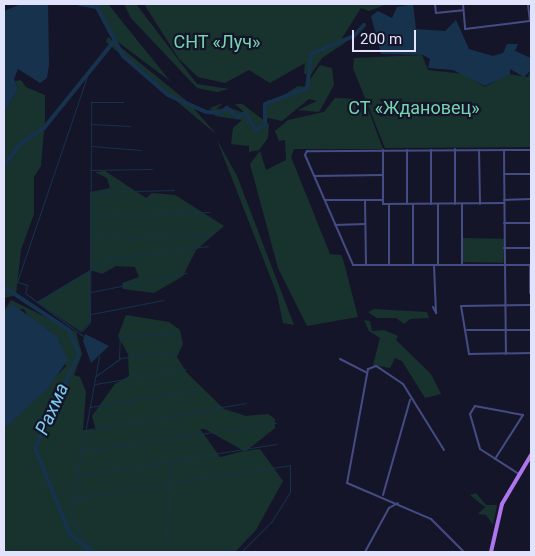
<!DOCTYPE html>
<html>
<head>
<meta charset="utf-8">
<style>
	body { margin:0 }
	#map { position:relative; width:535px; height:556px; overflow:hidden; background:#15152a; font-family:Roboto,sans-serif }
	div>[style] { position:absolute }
	.green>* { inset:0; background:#18332e; transform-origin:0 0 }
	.water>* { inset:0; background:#16324c }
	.stream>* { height:1px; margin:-0.5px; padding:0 0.5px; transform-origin:0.5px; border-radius:0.5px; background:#16324c }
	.river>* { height:4px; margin:-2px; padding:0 2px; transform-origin:2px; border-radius:2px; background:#16324c }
	.minor>* { height:2px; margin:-1px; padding:0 1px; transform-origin:1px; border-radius:1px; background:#454c83 }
	.primary>* { height:4px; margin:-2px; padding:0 2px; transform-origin:2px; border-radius:2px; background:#af75ef }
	span { translate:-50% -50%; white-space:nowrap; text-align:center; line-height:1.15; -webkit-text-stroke:4.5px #15152a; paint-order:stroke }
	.park-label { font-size:18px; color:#74d5ae }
	.water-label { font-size:19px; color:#7bcbef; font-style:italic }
	.frame { position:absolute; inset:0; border:5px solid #e1e2fb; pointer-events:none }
	.scale { position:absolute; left:352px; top:30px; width:64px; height:22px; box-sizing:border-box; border:2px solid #e1e2fb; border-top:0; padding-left:6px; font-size:15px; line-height:18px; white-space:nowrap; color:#e1e2fb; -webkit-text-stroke:4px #15152a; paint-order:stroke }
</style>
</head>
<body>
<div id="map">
	<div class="green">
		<i style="clip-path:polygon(82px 4px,108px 4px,170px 81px,110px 36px,96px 9px)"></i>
		<i style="clip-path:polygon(124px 4px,136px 4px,197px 84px,229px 89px,217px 92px,197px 88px,131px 18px)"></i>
		<i style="clip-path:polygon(144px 4px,387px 4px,369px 11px,361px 8px,342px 38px,346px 42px,322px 58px,310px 76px,304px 73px,305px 63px,270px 83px,249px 70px,225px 83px,198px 77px,179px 59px)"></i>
		<i style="clip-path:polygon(108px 37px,188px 102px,217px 135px,106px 42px)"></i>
		<i style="clip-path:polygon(422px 55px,428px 70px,464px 74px,485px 87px,508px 74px,528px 77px,531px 69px,531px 147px,385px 148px,353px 68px,354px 58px)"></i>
		<i style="clip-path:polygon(320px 65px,332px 68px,334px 85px,319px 112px,298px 110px,317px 101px,309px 99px,282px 121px,264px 117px,267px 100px,275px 101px,298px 86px,305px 87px)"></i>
		<i style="clip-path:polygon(21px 80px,26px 87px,45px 95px,45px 119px,41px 166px,34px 177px,34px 214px,21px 250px,16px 295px,4px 298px,4px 114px,18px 88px,15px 81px)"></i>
		<i style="clip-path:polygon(335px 98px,359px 99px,367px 106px,383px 149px,294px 149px,291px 157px,330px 254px,341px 255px,343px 259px,358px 317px,307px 326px,278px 268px,250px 164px,260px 151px,266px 170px,286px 160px,285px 140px,279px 141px,275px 131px,288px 120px,324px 112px)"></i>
		<i style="clip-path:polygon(223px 103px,216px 109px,231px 108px,246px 114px,235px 104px,242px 104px,269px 124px,268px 138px,259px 150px,249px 152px,249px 146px,231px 144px,233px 128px,242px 120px,215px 116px,210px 108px)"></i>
		<i style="clip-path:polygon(217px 140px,237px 176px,294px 325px,283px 323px,277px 294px)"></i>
		<i style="clip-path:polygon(105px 171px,146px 198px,152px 193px,175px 195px,224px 226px,196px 250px,183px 276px,154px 293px,123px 289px,122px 283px,139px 277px,135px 267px,116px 266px,102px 274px,90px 270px,90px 322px,81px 332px,37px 302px,90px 270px,90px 192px,110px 188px,107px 178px,95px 172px)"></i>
		<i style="left:463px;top:238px;width:41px;height:24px;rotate:1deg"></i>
		<i style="clip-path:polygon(evenodd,11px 300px,76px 332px,82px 354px,74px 375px,80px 377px,86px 392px,83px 430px,96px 430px,92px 416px,115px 384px,129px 376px,128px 354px,118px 336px,126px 315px,169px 322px,180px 330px,183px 344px,177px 357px,187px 373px,224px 409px,246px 416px,268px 414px,275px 419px,275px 428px,246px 451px,260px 449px,283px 481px,256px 530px,235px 552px,4px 552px,4px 429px,66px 366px,60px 342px,49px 330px,30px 320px,24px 309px,4px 311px,11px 300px,200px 429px,205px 429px,244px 451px,220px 457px,200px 429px)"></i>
		<i style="clip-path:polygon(374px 309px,427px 312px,429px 318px,410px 319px,404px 324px,396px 318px,377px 318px,368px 312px)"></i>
		<i style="clip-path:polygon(364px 320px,370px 321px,372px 331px,384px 330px,398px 336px,396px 340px,431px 374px,441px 394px,425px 398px,402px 361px,395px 358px,390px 368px,373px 365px,380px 338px,369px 331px)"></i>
		<i style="clip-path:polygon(476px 493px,486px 505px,497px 505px,493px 525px,486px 515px,478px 514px,485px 507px,470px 495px)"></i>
	</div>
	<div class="water">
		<i style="clip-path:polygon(21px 4px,48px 4px,49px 65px,47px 78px,40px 83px,18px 69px,14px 79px,18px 88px,4px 114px,4px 11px)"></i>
		<i style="clip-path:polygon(413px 4px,416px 29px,445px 31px,456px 20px,469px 49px,493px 56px,503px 53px,507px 44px,518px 44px,515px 51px,531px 58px,531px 70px,524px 77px,510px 69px,510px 74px,485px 86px,453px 70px,428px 68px,430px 59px,423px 55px,381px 54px,371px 16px,378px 11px,392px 18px,397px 7px)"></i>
		<i style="clip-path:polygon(12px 304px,57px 336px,68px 360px,47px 389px,4px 429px,4px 311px)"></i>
		<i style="clip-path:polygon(85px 334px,109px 346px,91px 363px,83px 341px)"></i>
	</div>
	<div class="stream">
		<i style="left:91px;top:124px;width:39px;rotate:3deg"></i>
		<i style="left:91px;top:146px;width:50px;rotate:4.6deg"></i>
		<i style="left:90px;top:170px;width:62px;rotate:-0.9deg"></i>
		<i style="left:90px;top:192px;width:84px;rotate:-1.4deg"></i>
		<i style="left:90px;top:216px;width:119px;rotate:-1.9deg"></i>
		<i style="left:91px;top:237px;width:119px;rotate:-1deg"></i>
		<i style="left:91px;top:292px;width:97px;rotate:-11.3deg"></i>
		<i style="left:37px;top:302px;width:84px;rotate:-30.8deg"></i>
		<i style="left:109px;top:259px;width:100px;rotate:-7.5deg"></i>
		<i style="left:91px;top:314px;width:74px;rotate:-10.9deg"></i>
		<i style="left:82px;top:331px;width:12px;rotate:-48deg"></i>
		<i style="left:90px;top:322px;width:220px;rotate:-89.7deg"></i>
		<i style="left:91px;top:102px;width:32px"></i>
		<i style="left:83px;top:336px;width:72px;rotate:-143.4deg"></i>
		<i style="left:25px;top:293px;width:8px;rotate:-76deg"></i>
		<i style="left:27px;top:285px;width:10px;rotate:-163deg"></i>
		<i style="left:17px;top:282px;width:226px;rotate:-71.2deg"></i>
		<i style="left:119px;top:359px;width:23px;rotate:-88deg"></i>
		<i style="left:120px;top:336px;width:54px;rotate:-2.1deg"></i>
		<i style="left:96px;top:376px;width:31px;rotate:-36deg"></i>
		<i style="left:121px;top:358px;width:56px;rotate:-7.1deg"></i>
		<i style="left:95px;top:384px;width:92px;rotate:-9.4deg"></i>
		<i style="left:90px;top:407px;width:109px;rotate:-9.5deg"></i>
		<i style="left:85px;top:430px;width:163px;rotate:-9.5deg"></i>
		<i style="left:82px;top:451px;width:196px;rotate:-8.2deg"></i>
		<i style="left:76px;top:476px;width:203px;rotate:-9.1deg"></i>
		<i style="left:73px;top:498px;width:219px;rotate:-8.6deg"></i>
		<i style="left:290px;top:465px;width:27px;rotate:90deg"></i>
		<i style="left:290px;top:492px;width:36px;rotate:122deg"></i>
		<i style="left:271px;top:522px;width:42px;rotate:135deg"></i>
		<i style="left:166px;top:545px;width:81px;rotate:-87.2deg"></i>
		<i style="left:90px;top:547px;width:37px;rotate:-123deg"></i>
		<i style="left:70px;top:516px;width:163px;rotate:-79.7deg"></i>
	</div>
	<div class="river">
		<i style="left:80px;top:4px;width:17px;rotate:10deg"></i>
		<i style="left:97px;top:7px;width:55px;rotate:62deg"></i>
		<i style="left:123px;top:56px;width:60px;rotate:40.9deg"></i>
		<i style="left:168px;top:95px;width:42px;rotate:24.1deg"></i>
		<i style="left:206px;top:112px;width:15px;rotate:4deg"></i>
		<i style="left:221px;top:113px;width:8px;rotate:-40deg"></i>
		<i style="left:227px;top:108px;width:13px;rotate:42deg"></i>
		<i style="left:237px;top:117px;width:9px;rotate:-27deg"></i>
		<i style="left:245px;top:113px;width:20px;rotate:57deg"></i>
		<i style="left:256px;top:130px;width:10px;rotate:-29deg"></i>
		<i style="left:265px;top:125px;width:21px;rotate:-90deg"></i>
		<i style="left:265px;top:104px;width:45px;rotate:-20.9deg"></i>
		<i style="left:307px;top:88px;width:34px;rotate:-83deg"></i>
		<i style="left:311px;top:54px;width:47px;rotate:-22.7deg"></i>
		<i style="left:354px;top:36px;width:15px;rotate:-48deg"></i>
		<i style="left:4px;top:165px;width:29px;rotate:-52deg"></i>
		<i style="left:22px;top:142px;width:26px;rotate:-32deg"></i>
		<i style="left:44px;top:128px;width:113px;rotate:-51.1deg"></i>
		<i style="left:4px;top:287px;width:78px;rotate:33.5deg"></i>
		<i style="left:69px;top:330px;width:26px;rotate:67deg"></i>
		<i style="left:79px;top:354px;width:104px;rotate:115.1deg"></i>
		<i style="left:35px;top:448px;width:93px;rotate:67.9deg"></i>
		<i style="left:70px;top:534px;width:28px;rotate:39deg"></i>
	</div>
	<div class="minor">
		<i style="left:435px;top:4px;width:9px;rotate:84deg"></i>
		<i style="left:436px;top:13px;width:27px;rotate:-6deg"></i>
		<i style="left:463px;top:4px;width:25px;rotate:85deg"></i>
		<i style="left:465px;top:29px;width:65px;rotate:-7deg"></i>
		<i style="left:530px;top:21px;width:17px;rotate:-97deg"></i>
		<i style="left:455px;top:149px;width:55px;rotate:90deg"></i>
		<i style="left:383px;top:150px;width:54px;rotate:90deg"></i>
		<i style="left:383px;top:204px;width:121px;rotate:-0.5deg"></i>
		<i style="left:407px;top:150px;width:54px;rotate:90deg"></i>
		<i style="left:431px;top:150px;width:54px;rotate:90deg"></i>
		<i style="left:479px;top:150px;width:54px;rotate:88.9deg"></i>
		<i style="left:504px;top:150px;width:114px;rotate:89.5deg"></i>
		<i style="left:531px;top:150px;width:224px;rotate:179.7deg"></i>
		<i style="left:307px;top:151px;width:4px;rotate:117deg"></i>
		<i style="left:305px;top:155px;width:120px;rotate:66.4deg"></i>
		<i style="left:353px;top:265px;width:178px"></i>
		<i style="left:504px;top:174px;width:27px"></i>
		<i style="left:315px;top:176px;width:68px;rotate:-0.8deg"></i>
		<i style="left:325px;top:200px;width:58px"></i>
		<i style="left:365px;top:200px;width:65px;rotate:89.1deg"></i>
		<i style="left:504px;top:200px;width:27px;rotate:-2deg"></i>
		<i style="left:438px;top:204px;width:61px;rotate:90deg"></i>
		<i style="left:462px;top:204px;width:60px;rotate:90deg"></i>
		<i style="left:389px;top:205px;width:60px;rotate:90deg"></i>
		<i style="left:413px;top:205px;width:60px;rotate:90deg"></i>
		<i style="left:504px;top:223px;width:27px"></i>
		<i style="left:335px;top:225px;width:30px;rotate:-2deg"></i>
		<i style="left:504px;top:248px;width:27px"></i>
		<i style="left:505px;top:264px;width:90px;rotate:89.4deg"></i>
		<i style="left:530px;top:265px;width:28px;rotate:90deg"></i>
		<i style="left:531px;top:305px;width:70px;rotate:179.2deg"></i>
		<i style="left:461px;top:306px;width:49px;rotate:80.5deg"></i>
		<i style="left:469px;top:354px;width:62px;rotate:-0.9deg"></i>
		<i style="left:433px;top:307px;width:7px;rotate:63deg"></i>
		<i style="left:436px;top:313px;width:48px;rotate:-92.4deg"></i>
		<i style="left:467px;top:330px;width:64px"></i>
		<i style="left:340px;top:359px;width:29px;rotate:27deg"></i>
		<i style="left:444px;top:450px;width:78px;rotate:-121.8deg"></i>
		<i style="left:403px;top:384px;width:32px;rotate:-146deg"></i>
		<i style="left:376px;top:366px;width:9px;rotate:159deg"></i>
		<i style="left:368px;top:369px;width:116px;rotate:100.4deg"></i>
		<i style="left:347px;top:483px;width:91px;rotate:23.2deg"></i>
		<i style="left:431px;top:519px;width:47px;rotate:45deg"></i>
		<i style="left:495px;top:459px;width:52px;rotate:-57.5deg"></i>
		<i style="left:523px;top:415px;width:49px;rotate:-169.4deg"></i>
		<i style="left:475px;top:406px;width:9px;rotate:122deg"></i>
		<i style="left:470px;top:414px;width:36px;rotate:74deg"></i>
		<i style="left:480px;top:449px;width:46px;rotate:32.7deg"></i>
		<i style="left:383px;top:495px;width:99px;rotate:-74.1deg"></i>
		<i style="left:365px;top:552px;width:50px;rotate:-61.4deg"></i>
		<i style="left:389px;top:508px;width:10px;rotate:-29deg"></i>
	</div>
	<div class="primary">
		<i style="left:491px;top:552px;width:49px;rotate:-77.1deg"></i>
		<i style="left:502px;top:504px;width:57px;rotate:-59.4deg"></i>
	</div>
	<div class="park-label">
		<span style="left:217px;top:42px">СНТ «Луч»</span>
		<span style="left:414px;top:108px">СТ «Ждановец»</span>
	</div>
	<div class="water-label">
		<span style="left:52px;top:409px;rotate:-66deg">Рахма</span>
	</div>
	<div class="frame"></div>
	<div class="scale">200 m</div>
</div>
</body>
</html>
